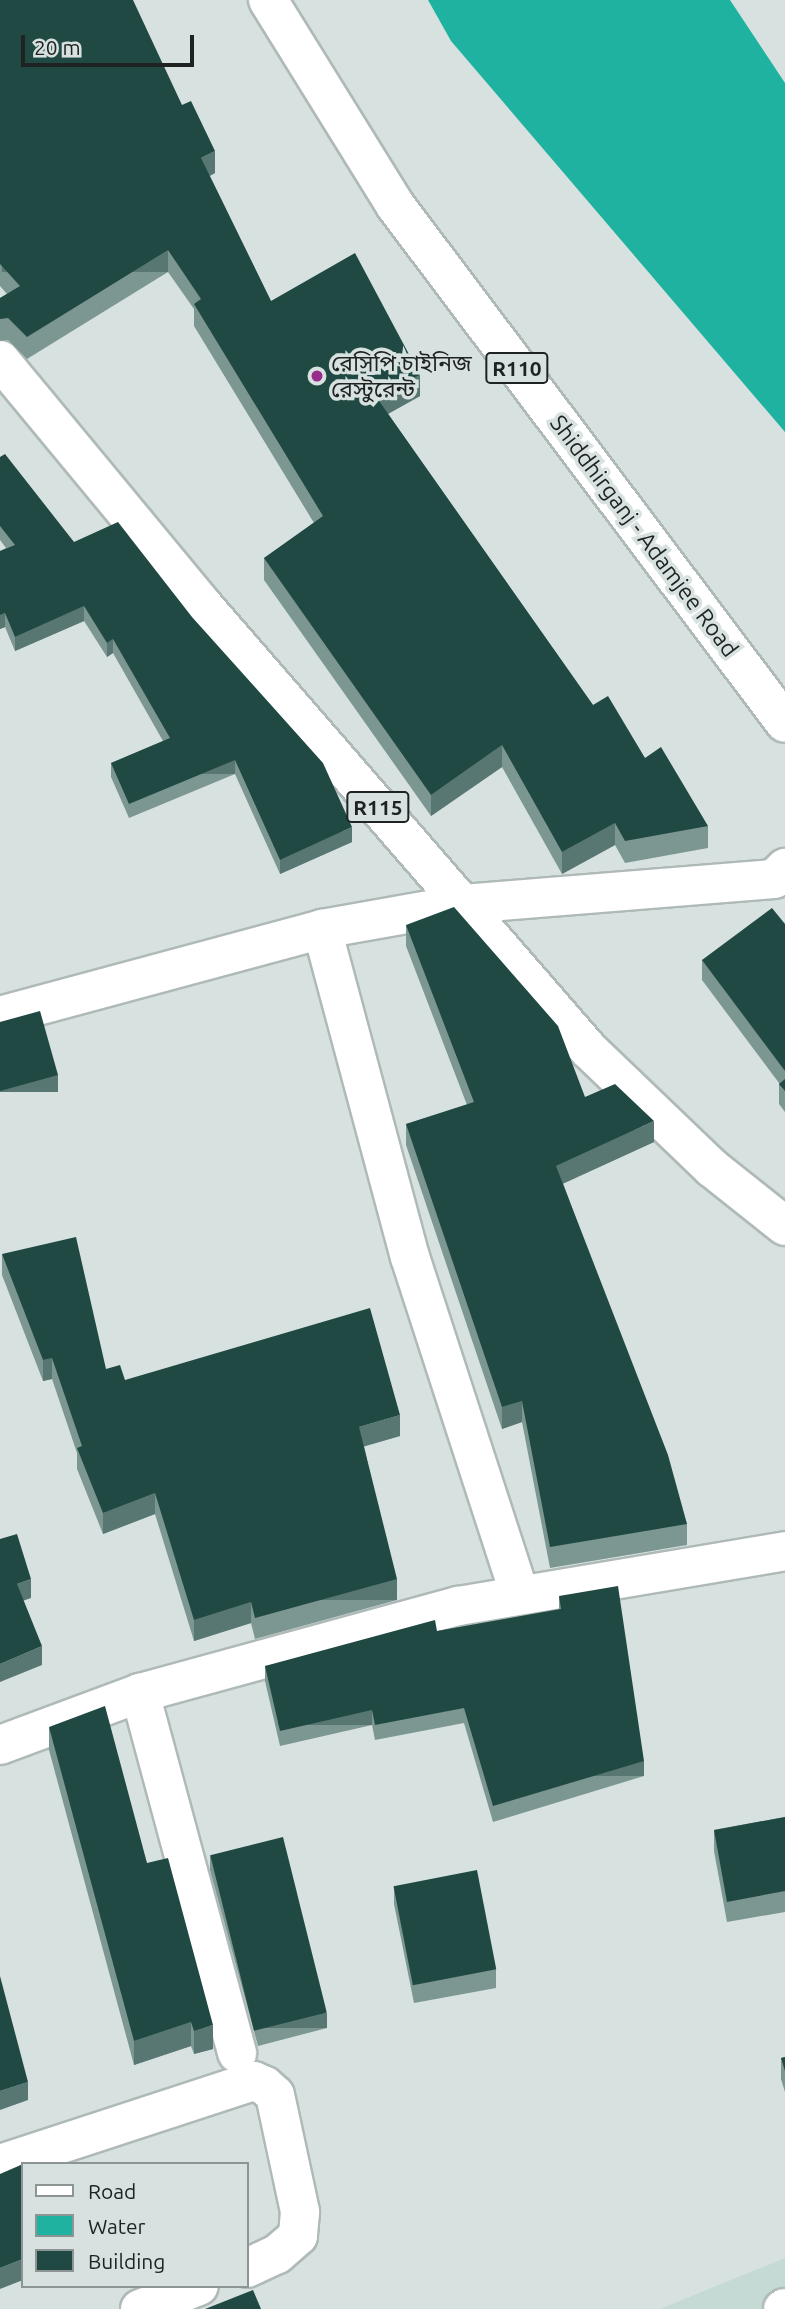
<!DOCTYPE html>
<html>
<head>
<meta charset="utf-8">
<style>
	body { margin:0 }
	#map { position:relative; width:785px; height:2309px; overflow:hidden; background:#d7e2e0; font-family:Ubuntu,"Noto Sans Bengali",sans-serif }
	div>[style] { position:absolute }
	.built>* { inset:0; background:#c5d9d5 }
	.water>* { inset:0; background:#20b2a1 }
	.roads { filter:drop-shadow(2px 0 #afbab8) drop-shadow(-2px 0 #afbab8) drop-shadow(0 2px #afbab8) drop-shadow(0 -2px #afbab8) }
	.minor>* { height:38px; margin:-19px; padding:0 19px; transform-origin:19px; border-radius:19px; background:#fff }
	.primary>* { height:38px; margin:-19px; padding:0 19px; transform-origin:19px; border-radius:19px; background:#fff }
	.wall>* { inset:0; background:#7c9692 }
	.shaded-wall>* { inset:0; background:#587772; transform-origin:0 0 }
	.building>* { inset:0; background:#214943; transform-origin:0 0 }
	.dots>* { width:19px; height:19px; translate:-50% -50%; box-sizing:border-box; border:4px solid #d7e2e0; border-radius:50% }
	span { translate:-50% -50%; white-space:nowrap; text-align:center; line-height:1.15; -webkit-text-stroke:7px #d7e2e0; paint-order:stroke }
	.shield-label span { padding:2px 5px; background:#d7e2e0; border:2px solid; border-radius:5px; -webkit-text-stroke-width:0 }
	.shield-label { font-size:21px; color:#1e2221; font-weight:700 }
	.poi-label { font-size:23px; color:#1e2221 }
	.left { translate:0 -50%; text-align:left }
	.street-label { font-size:23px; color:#1e2221 }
	.legend { position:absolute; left:21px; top:2162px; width:228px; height:126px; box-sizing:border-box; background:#d7e2e0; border:2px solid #8d9594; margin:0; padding:9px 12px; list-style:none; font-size:21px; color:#1e2221 }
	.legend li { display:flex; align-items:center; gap:14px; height:35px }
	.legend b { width:35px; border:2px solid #8d9594 }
	.scale { position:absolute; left:21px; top:35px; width:173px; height:32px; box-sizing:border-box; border:4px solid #1e2221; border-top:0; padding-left:9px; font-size:21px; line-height:24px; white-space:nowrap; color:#1e2221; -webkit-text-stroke:5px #d7e2e0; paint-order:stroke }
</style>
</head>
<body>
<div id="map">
	<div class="built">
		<i style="clip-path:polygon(785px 2258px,785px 2309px,660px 2309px)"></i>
	</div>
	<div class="water">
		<i style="clip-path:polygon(428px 0,730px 0,785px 83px,785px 432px,451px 41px)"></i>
	</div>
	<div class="roads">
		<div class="minor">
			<i style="left:322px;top:929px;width:340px;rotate:75deg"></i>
			<i style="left:410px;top:1257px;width:355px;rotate:72deg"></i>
			<i style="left:0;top:1016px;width:334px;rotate:-15.1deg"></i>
			<i style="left:322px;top:929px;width:143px;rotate:-10.1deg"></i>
			<i style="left:463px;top:904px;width:312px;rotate:-4.6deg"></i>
			<i style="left:774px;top:879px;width:16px;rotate:-45deg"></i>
			<i style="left:140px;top:1693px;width:373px;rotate:74.9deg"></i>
			<i style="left:0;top:1745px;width:149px;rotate:-20.4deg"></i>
			<i style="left:140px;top:1693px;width:330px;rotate:-15.3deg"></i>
			<i style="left:458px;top:1606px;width:332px;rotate:-9.5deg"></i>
			<i style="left:0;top:2164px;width:267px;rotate:-18.1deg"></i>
			<i style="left:254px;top:2081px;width:12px;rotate:24deg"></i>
			<i style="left:265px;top:2086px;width:13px;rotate:42deg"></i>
			<i style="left:275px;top:2095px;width:120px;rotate:77.9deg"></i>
			<i style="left:300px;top:2212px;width:24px;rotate:95deg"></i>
			<i style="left:298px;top:2236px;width:28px;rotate:139deg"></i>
			<i style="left:277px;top:2254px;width:33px;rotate:155deg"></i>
			<i style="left:140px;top:2309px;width:63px;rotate:-21.3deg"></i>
			<i style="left:783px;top:2309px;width:2px;rotate:-27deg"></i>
		</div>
		<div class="primary">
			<i style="left:268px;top:0;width:241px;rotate:58.2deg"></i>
			<i style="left:395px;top:205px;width:648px;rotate:53.02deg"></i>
			<i style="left:0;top:360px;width:314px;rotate:50.4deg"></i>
			<i style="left:200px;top:602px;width:592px;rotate:49.04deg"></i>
			<i style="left:588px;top:1049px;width:172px;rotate:43.8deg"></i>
			<i style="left:712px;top:1168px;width:93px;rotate:38.5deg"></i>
		</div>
	</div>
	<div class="wall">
		<i style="clip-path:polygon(0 0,215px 173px,210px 176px,271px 301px,420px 396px,388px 414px,593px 705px,645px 758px,708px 826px,708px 848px,625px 863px,615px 845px,562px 874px,502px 767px,431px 816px,264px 580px,264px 558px,314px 523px,194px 326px,194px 309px,168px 272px,27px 359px,8px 340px,0 341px,0 298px,7px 294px,0 286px)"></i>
		<i style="clip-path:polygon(0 457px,74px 542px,352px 842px,280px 874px,235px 774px,129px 818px,111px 777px,111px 763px,163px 741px,113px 653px,107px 657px,84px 621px,15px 651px,5px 627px,0 629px,0 551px,6px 548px,0 540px)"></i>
		<i style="clip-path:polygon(785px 924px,785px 1112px,779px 1104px,779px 1083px,702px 980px,702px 960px)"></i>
		<i style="clip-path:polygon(406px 925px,585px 1097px,654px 1142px,563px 1183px,687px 1524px,687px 1545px,550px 1568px,522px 1422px,502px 1429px,406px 1145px,406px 1124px,467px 1105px,406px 946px)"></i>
		<i style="clip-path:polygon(2px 1254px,106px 1369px,125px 1380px,400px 1436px,364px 1446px,397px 1600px,255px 1639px,251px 1623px,194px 1641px,155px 1514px,103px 1534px,77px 1469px,77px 1453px,52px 1379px,43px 1381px,2px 1275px)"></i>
		<i style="clip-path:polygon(559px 1596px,644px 1776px,493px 1822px,464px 1723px,375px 1740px,372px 1725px,280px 1746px,265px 1681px,265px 1666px,437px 1631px,559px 1609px)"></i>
		<i style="clip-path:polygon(49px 1727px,147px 1863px,213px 2049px,194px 2054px,191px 2046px,134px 2065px,49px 1750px)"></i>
		<i style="clip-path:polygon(785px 1817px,785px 1912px,727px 1922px,714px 1851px,714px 1830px)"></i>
		<i style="clip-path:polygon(210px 1855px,327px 2028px,258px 2046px,210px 1870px)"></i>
		<i style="clip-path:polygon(394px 1886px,496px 1969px,496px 1988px,414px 2003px,394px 1904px)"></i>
		<i style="clip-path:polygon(785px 2057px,785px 2092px,781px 2079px,781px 2058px)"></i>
	</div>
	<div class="shaded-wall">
		<i style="clip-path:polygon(215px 151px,215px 173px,201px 180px,201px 158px)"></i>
		<i style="left:168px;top:250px;width:22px;height:166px;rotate:90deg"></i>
		<i style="clip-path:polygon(420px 375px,420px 396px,377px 420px,377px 398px)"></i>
		<i style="clip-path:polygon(84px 606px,84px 621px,15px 651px,15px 637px)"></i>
		<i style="clip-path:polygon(5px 613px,5px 627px,0 629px,0 615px)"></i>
		<i style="clip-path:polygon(113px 639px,113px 653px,107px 657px,107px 643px)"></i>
		<i style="clip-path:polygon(502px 745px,502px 767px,431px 816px,431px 795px)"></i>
		<i style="left:235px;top:760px;width:14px;height:115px;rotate:90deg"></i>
		<i style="clip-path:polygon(615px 823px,615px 845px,562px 874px,562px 852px)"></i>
		<i style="clip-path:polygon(352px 827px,352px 842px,280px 874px,280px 860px)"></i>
		<i style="left:58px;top:1075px;width:17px;height:60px;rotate:90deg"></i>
		<i style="clip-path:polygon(654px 1121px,654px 1142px,556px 1187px,556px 1166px)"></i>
		<i style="clip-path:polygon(52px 1358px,52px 1379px,43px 1381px,43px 1360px)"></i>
		<i style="clip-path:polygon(522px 1401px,522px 1422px,502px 1429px,502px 1407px)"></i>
		<i style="clip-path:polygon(400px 1415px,400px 1436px,359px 1448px,359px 1427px)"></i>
		<i style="clip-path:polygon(155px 1493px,155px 1514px,103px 1534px,103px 1513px)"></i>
		<i style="clip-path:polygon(31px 1579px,31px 1598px,17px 1603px,17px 1584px)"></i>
		<i style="left:397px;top:1579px;width:21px;height:147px;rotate:90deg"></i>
		<i style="clip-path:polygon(251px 1602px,251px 1623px,194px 1641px,194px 1620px)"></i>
		<i style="clip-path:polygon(42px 1646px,42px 1665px,0 1682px,0 1664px)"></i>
		<i style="left:372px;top:1710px;width:15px;height:94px;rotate:90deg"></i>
		<i style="left:644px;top:1761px;width:15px;height:158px;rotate:90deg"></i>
		<i style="left:327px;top:2013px;width:15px;height:71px;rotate:90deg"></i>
		<i style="clip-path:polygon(191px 2022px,191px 2046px,134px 2065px,134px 2041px)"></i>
		<i style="clip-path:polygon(213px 2025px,213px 2049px,194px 2054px,194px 2031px)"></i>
		<i style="clip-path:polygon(28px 2082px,28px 2100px,0 2110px,0 2091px)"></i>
		<i style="clip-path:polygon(23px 2259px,23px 2280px,0 2289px,0 2268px)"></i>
	</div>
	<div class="building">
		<i style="clip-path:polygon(0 0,133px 0,182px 105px,191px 101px,215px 151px,201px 158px,271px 301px,355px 253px,420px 375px,377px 398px,593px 705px,608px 696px,645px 758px,661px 747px,708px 826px,625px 841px,615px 823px,562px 852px,502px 745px,431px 795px,264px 558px,323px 516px,194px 304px,201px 299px,168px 250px,27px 337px,8px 318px,0 319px,0 298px,20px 286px,0 264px)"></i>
		<i style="clip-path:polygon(5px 454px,74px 542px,118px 522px,192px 617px,323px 763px,352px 827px,280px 860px,235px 760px,129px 804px,111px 763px,170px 738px,113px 639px,107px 643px,84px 606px,15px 637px,5px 613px,0 615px,0 551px,15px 545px,0 526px,0 457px)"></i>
		<i style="clip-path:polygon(454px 907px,558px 1026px,585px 1097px,615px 1084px,654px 1121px,556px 1166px,668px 1455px,687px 1524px,550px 1547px,522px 1401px,502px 1407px,406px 1124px,474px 1102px,406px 925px)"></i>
		<i style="clip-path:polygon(772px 908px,785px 924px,785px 1071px,702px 960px)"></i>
		<i style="clip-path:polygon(40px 1011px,58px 1075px,0 1091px,0 1022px)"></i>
		<i style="clip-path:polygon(785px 1079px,785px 1091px,779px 1084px)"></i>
		<i style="clip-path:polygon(76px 1237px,106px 1369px,120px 1365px,125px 1380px,370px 1308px,400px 1415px,359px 1427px,397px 1579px,255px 1618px,251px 1602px,194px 1620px,155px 1493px,103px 1513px,77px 1448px,82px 1446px,52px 1358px,43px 1360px,2px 1254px)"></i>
		<i style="clip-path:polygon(17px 1534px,31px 1579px,17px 1584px,42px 1646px,0 1664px,0 1539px)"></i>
		<i style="clip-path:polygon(618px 1586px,644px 1761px,493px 1806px,464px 1708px,375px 1725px,372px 1710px,280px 1731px,265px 1666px,435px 1620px,437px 1631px,561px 1609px,559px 1596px)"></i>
		<i style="clip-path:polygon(105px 1706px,147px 1863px,168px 1858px,213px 2025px,194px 2031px,191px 2022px,134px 2041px,49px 1727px)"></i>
		<i style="clip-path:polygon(785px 1817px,785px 1891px,727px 1902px,714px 1830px)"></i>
		<i style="left:283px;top:1837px;width:181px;height:75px;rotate:76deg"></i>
		<i style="left:477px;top:1870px;width:101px;height:85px;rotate:79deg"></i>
		<i style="clip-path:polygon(0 1976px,28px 2082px,0 2091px)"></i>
		<i style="clip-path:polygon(785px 2057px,785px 2071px,781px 2058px)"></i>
		<i style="clip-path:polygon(23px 2164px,23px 2259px,0 2268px,0 2174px)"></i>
		<i style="clip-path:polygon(253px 2290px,261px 2309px,205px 2309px)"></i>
	</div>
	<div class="dots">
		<i style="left:317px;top:376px;background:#982b8b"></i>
	</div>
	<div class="shield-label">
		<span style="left:517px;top:368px">R110</span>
		<span style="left:378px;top:807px">R115</span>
	</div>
	<div class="poi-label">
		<span class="left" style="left:331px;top:376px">রেসিপি চাইনিজ<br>রেস্টুরেন্ট</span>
	</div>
	<div class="street-label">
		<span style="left:644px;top:536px;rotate:53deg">Shiddhirganj - Adamjee Road</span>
	</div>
	<ul class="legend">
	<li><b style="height:9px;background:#fff"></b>Road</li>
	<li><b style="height:19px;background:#20b2a1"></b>Water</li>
	<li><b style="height:19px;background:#214943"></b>Building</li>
	</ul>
	<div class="scale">20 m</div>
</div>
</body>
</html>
